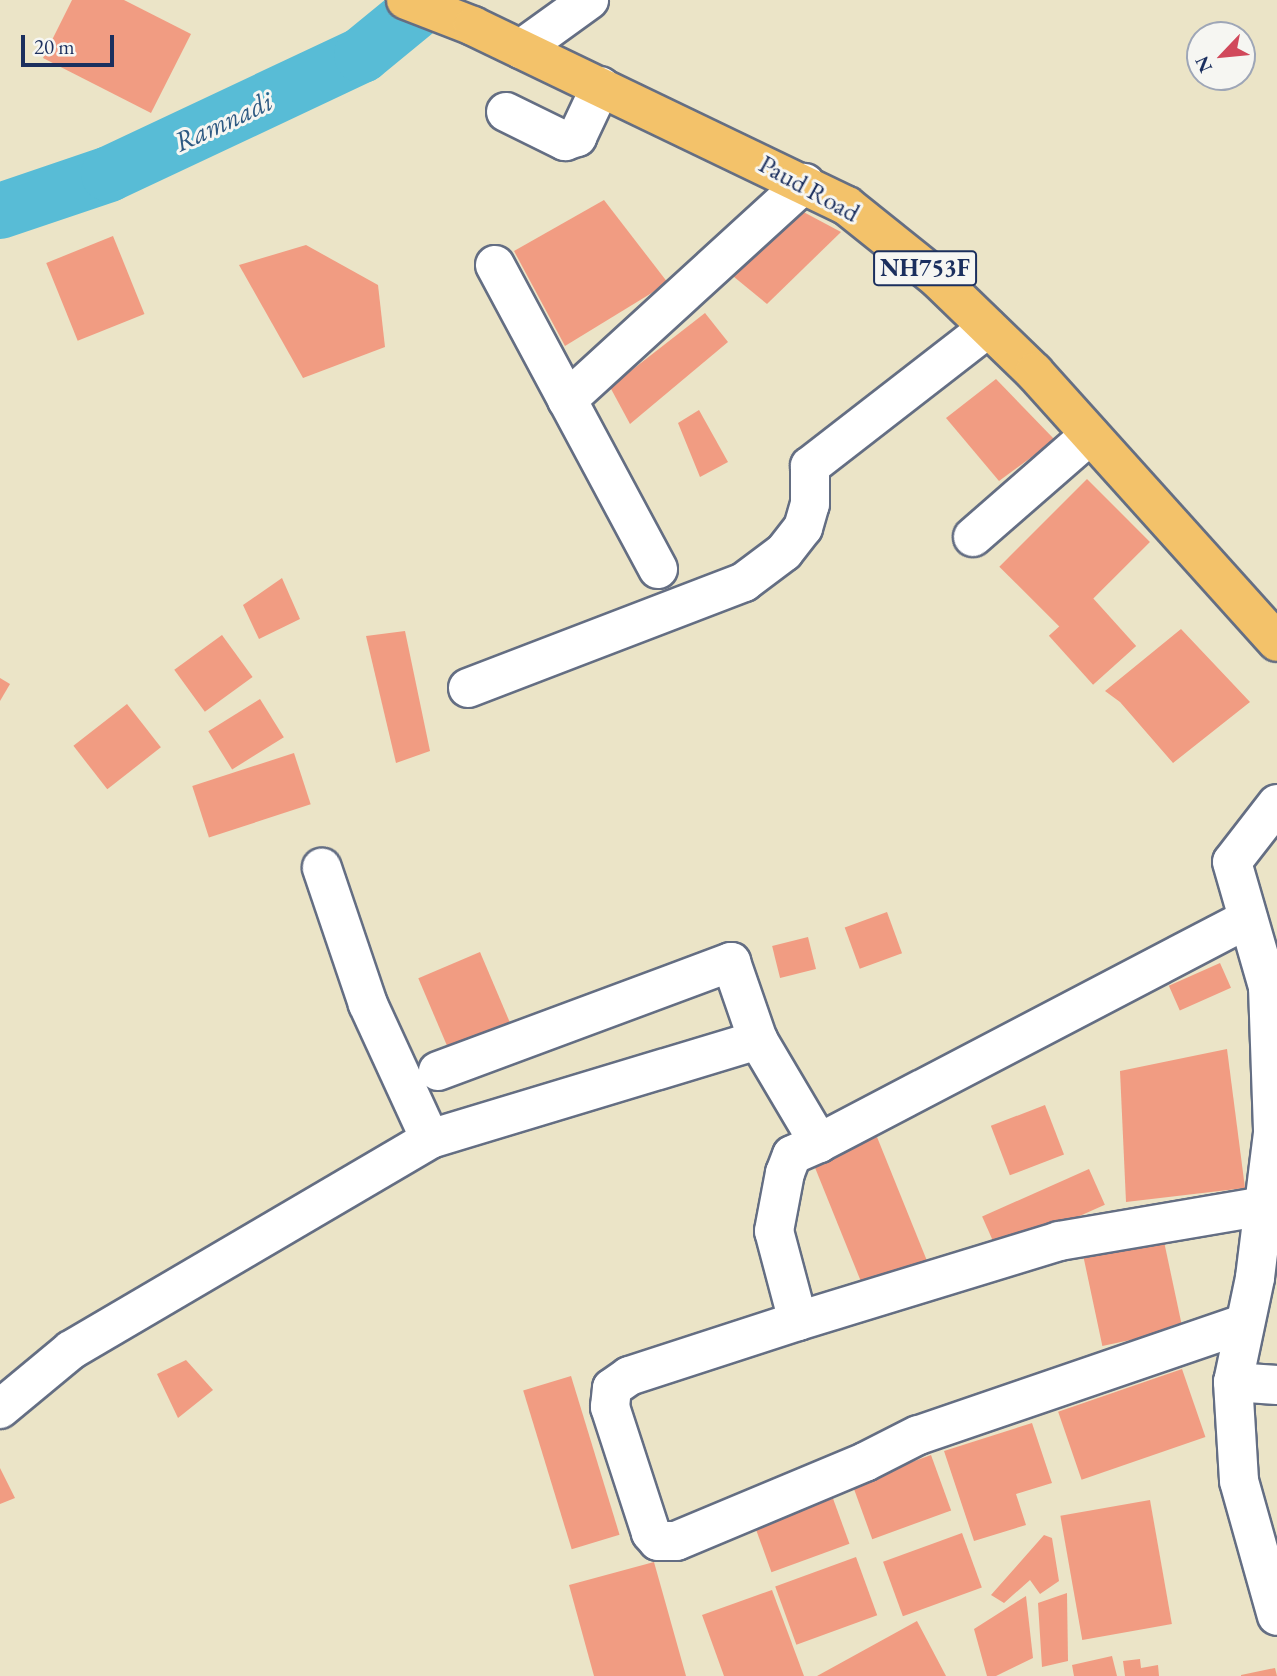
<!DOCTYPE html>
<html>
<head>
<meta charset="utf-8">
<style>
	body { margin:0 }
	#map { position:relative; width:1277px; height:1676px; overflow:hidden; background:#ebe4c7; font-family:"EB Garamond",serif }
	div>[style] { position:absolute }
	.river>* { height:56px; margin:-28px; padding:0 28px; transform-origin:28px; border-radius:28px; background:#58bcd6 }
	.building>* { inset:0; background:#f19c82; transform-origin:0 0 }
	.roads { filter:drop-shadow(2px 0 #646e83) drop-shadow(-2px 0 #646e83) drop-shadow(0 2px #646e83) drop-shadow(0 -2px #646e83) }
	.minor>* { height:38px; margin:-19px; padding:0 19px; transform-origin:19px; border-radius:19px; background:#fff }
	.major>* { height:38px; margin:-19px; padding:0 19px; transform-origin:19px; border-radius:19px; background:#f3c26a }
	span { translate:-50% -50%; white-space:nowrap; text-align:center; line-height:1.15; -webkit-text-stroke:6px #f6f6f2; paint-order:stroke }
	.shield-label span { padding:2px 5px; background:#f6f6f2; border:2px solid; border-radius:5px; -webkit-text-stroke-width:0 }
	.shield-label { font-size:24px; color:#1b2f5e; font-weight:700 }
	.street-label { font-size:26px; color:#1b2f5e }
	.water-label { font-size:28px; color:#2d5982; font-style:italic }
	.north { position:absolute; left:1186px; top:21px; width:70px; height:70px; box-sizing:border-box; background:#f6f6f2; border:2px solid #9ea6b7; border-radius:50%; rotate:244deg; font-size:19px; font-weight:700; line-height:28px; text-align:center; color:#1b2f5e }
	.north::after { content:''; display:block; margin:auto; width:24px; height:32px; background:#d1495b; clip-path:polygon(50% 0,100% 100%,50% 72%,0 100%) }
	.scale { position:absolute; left:21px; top:35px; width:93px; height:32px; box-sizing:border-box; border:4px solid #1b2f5e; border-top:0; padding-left:9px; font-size:21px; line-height:24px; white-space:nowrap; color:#1b2f5e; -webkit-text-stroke:5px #f6f6f2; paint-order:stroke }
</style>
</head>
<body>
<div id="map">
	<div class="river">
		<i style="left:0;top:211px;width:115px;rotate:-18.7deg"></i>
		<i style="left:109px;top:174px;width:280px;rotate:-25.2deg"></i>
		<i style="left:362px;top:55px;width:87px;rotate:-39.4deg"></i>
	</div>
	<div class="building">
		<i style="clip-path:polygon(72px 0,124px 0,191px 34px,151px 113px,43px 58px)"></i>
		<i style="clip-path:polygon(604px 200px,668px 283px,565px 346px,514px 251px)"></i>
		<i style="clip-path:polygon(796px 208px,841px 232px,767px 304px,728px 272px)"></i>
		<i style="left:113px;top:236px;width:84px;height:72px;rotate:68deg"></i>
		<i style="clip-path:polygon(306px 245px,378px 285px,385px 347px,303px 378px,239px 265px)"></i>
		<i style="clip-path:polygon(705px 313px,728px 342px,630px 424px,610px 387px)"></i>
		<i style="clip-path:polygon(996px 379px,1055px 440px,999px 481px,946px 418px)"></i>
		<i style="clip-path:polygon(699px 410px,728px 462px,700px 477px,678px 423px)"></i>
		<i style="left:1087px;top:479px;width:89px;height:124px;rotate:45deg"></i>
		<i style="clip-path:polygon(282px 578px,300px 619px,259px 639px,243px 605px)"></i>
		<i style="left:1092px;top:597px;width:66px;height:58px;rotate:48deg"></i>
		<i style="clip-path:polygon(1181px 629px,1250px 702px,1173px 763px,1120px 702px,1105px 691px)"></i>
		<i style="clip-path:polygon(405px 631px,430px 751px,396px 763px,366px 636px)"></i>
		<i style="left:222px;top:635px;width:52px;height:59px;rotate:54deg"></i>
		<i style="clip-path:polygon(0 678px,10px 684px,0 701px)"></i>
		<i style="left:260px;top:699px;width:45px;height:61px;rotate:58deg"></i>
		<i style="left:127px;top:704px;width:55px;height:68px;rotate:52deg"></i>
		<i style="left:294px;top:753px;width:54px;height:107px;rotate:72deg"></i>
		<i style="left:887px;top:912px;width:44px;height:45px;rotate:70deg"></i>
		<i style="left:808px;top:937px;width:33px;height:37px;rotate:76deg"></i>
		<i style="left:480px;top:952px;width:83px;height:67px;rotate:67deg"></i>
		<i style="left:1220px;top:963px;width:27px;height:56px;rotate:66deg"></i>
		<i style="clip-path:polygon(1227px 1049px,1245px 1188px,1126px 1202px,1120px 1071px)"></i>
		<i style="left:1045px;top:1105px;width:53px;height:58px;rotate:69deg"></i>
		<i style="left:877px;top:1137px;width:135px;height:69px;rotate:68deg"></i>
		<i style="left:1089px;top:1169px;width:39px;height:117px;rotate:66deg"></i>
		<i style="left:1162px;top:1232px;width:99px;height:82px;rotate:78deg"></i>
		<i style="clip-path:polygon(186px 1360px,213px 1390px,178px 1418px,157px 1374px)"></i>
		<i style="left:1182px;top:1369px;width:72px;height:131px;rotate:71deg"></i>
		<i style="left:571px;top:1376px;width:166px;height:50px;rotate:73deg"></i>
		<i style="clip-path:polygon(1032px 1423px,1052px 1483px,1016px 1494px,1026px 1525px,974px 1541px,944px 1451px)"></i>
		<i style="left:931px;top:1455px;width:59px;height:84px;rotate:70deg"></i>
		<i style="clip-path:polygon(0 1468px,15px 1498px,0 1504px)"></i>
		<i style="left:831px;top:1493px;width:54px;height:83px;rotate:70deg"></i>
		<i style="left:1150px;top:1500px;width:126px;height:91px;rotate:80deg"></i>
		<i style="left:962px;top:1533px;width:58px;height:84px;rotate:70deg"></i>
		<i style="clip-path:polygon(1044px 1535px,1052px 1538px,1059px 1581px,1040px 1594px,1030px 1580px,1004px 1603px,991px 1595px)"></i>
		<i style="left:856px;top:1557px;width:62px;height:86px;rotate:70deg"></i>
		<i style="clip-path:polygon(654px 1562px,686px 1676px,594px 1676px,569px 1585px)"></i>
		<i style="clip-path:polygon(772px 1590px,804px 1676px,724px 1676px,702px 1615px)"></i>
		<i style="clip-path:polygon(1067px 1593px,1068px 1661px,1042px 1667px,1038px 1603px)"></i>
		<i style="clip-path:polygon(1026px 1596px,1033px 1658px,996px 1676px,987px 1676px,974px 1629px)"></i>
		<i style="clip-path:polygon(917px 1621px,946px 1676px,817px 1676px)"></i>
		<i style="clip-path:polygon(1112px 1656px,1117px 1676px,1074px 1676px,1072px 1665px)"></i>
		<i style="clip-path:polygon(1140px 1659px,1141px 1668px,1158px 1665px,1159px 1676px,1125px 1676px,1123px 1661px)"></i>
		<i style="clip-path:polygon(1275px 1668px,1277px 1676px,1241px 1676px,1241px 1675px)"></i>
	</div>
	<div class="roads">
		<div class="minor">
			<i style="left:521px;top:49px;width:84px;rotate:-35.8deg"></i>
			<i style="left:506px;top:112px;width:66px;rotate:26.2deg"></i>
			<i style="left:565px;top:141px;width:13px;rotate:-18deg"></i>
			<i style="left:577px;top:137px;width:56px;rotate:-64.8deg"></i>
			<i style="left:495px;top:265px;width:345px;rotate:61.8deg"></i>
			<i style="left:567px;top:400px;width:322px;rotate:-42.4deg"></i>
			<i style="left:973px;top:537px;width:155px;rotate:-41.1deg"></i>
			<i style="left:468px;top:688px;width:296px;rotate:-21deg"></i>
			<i style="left:744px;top:582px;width:50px;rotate:-36.9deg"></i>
			<i style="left:784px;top:552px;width:31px;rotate:-52deg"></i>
			<i style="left:803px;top:528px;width:25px;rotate:-74deg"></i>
			<i style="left:810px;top:504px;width:38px;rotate:-90deg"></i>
			<i style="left:810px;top:466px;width:225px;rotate:-37.8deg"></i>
			<i style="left:1277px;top:804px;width:73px;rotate:127.8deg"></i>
			<i style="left:1232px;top:862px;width:130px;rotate:73.9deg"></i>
			<i style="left:1268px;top:987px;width:146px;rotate:88deg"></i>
			<i style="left:1273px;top:1133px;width:146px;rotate:97.1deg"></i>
			<i style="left:1255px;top:1278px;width:106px;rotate:101.9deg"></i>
			<i style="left:1233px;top:1382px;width:99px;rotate:86.5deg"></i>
			<i style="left:1239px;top:1481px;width:140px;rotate:74.3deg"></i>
			<i style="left:438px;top:1071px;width:313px;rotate:-20.4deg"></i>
			<i style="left:731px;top:962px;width:83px;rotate:70.9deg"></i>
			<i style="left:430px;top:1139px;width:343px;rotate:-16.8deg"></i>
			<i style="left:758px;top:1040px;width:120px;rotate:59.4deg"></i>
			<i style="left:819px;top:1143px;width:484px;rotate:-27.6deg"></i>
			<i style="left:798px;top:1321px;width:93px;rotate:-104.9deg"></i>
			<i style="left:774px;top:1231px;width:59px;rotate:-79.3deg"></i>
			<i style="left:785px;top:1173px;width:19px;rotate:-69deg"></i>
			<i style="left:792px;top:1155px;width:30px;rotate:-24deg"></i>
			<i style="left:1243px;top:1324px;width:343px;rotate:161.1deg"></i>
			<i style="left:918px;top:1435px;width:59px;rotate:153deg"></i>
			<i style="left:865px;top:1462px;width:205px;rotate:157.3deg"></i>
			<i style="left:676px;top:1541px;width:18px;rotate:180deg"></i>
			<i style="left:658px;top:1541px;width:11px;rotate:-131deg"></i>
			<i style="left:651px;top:1533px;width:133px;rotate:-108deg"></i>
			<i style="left:610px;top:1407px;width:19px;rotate:-84deg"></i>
			<i style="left:612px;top:1388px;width:21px;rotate:-35deg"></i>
			<i style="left:629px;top:1376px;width:178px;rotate:-18deg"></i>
			<i style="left:798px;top:1321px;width:273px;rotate:-17deg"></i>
			<i style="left:1059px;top:1241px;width:207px;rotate:-9.7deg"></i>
			<i style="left:1233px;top:1382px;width:44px;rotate:3.9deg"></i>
			<i style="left:0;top:1409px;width:92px;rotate:-39.7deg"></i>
			<i style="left:71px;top:1350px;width:416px;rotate:-30.4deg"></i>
			<i style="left:430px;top:1139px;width:149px;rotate:-114.7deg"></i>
			<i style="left:368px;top:1004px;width:144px;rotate:-108.7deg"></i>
		</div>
		<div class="major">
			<i style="left:406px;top:0;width:72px;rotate:21.2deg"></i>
			<i style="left:473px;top:26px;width:415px;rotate:25.7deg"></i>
			<i style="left:847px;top:206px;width:117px;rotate:38.7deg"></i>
			<i style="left:938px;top:279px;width:134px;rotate:44.1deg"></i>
			<i style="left:1034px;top:372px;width:363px;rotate:48deg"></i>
		</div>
	</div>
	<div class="shield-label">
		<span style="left:925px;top:268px">NH753F</span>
	</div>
	<div class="street-label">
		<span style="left:809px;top:189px;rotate:29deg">Paud Road</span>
	</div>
	<div class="water-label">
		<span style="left:223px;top:121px;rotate:-25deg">Ramnadi</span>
	</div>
	<div class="north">N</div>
	<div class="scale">20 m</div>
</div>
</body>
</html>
